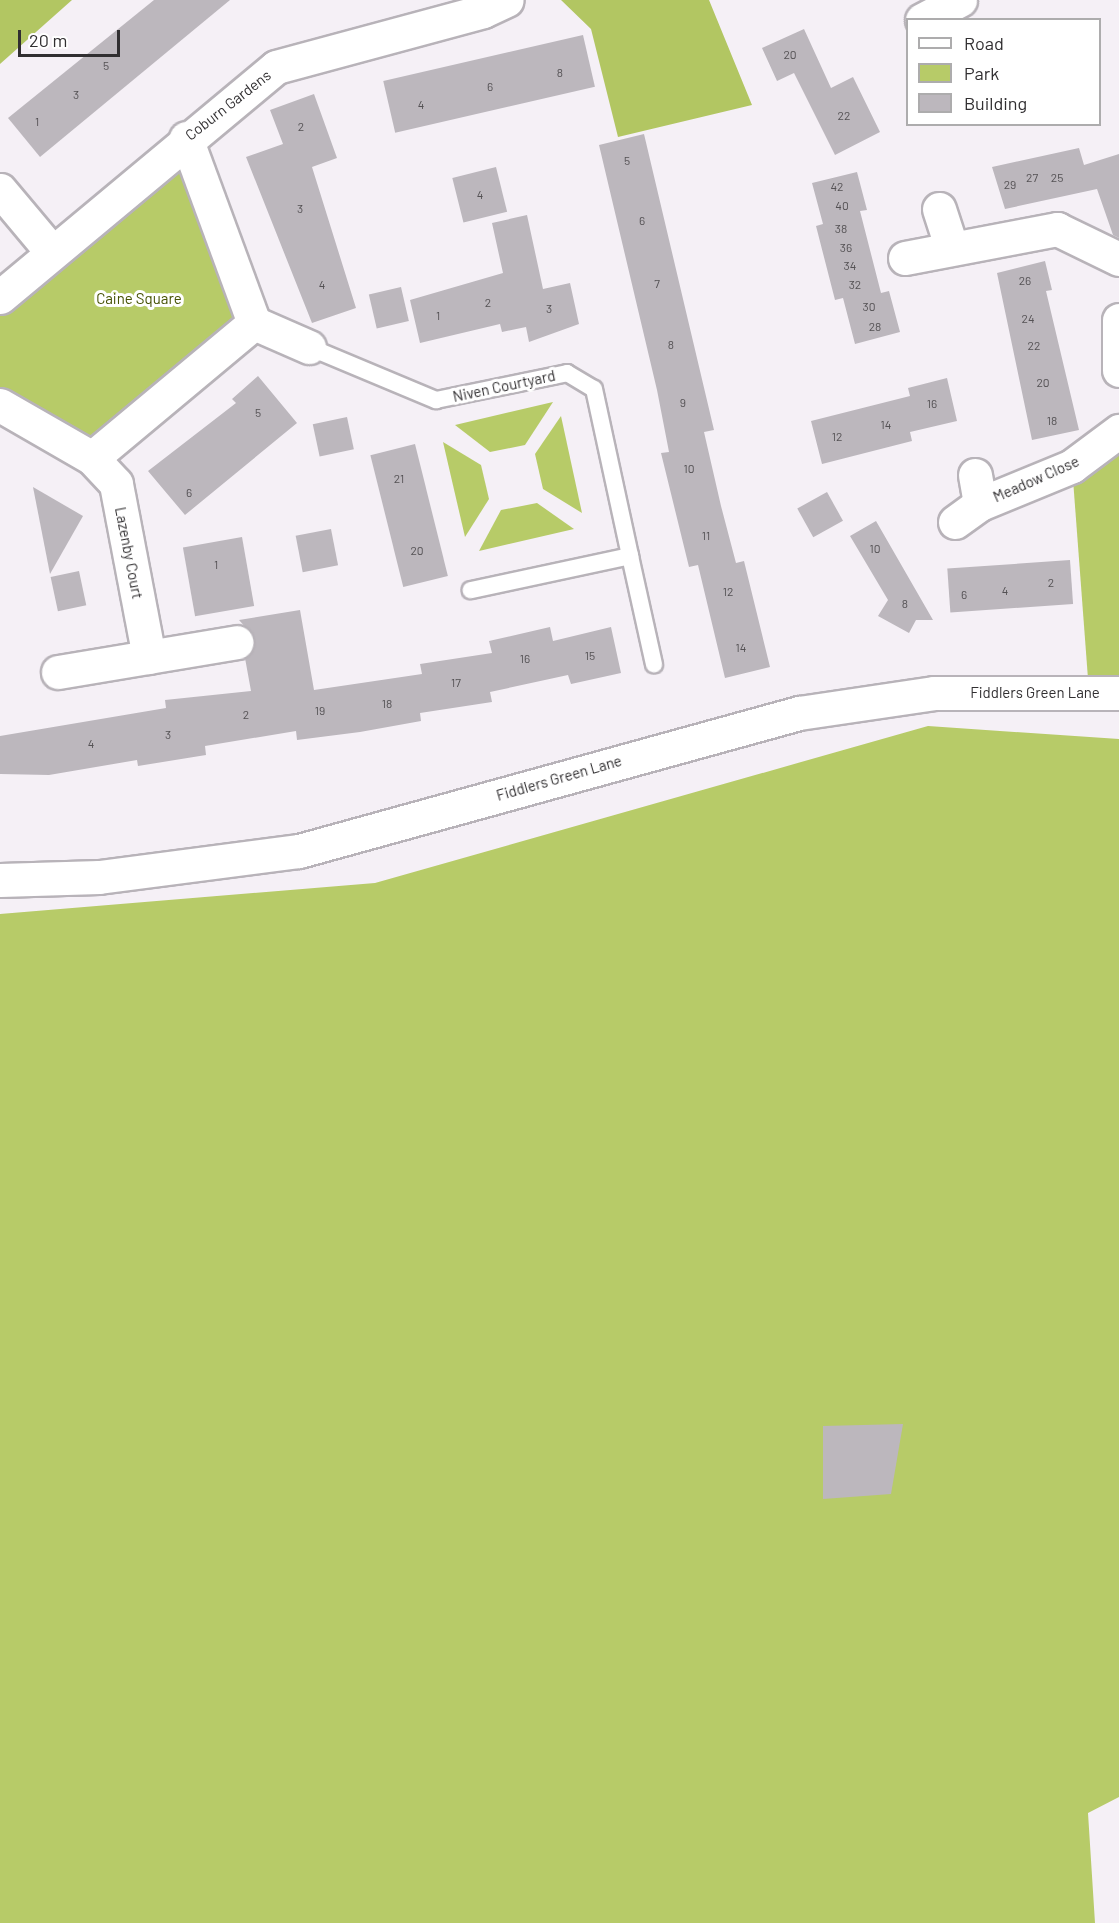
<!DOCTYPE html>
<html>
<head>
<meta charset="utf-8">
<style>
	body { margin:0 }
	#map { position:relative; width:1119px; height:1923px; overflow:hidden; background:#f5f0f6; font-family:Barlow,sans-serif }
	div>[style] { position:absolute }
	.green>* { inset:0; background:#b7cb68 }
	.forest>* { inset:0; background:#b2c662 }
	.building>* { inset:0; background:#bcb7bd; transform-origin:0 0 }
	.roads { filter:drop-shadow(2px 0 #b8b3b9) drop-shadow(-2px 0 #b8b3b9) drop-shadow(0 2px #b8b3b9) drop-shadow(0 -2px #b8b3b9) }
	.lane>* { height:16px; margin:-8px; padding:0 8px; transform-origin:8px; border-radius:8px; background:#fff }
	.street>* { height:33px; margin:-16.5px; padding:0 16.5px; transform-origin:16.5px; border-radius:16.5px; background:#fff }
	.secondary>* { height:33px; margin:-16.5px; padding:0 16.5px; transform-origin:16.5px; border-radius:16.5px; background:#fff }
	span { translate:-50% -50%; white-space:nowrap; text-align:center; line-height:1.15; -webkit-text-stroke:6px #fff; paint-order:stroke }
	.number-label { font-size:12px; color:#545154 }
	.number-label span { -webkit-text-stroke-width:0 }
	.street-label { font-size:15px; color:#312f31 }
	.park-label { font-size:15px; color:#465204 }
	.legend { position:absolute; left:906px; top:18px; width:195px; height:108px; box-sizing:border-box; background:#fff; border:2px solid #adacad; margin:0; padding:8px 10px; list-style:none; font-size:18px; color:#312f31 }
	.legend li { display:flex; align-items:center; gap:12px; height:30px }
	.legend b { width:30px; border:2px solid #adacad }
	.scale { position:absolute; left:18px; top:30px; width:102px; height:27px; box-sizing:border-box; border:3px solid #312f31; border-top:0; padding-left:8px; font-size:18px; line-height:21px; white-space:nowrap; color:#312f31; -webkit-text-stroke:4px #fff; paint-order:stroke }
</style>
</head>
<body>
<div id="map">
	<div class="green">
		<i style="clip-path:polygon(186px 138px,254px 323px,92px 458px,0 405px,0 297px)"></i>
		<i style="clip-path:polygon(553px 402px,525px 445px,490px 452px,455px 425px)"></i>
		<i style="clip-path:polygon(561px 416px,582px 513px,543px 489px,535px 454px)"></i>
		<i style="clip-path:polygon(1119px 431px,1119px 693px,1089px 692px,1072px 466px)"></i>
		<i style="clip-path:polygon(443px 442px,481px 465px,489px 499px,465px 537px)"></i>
		<i style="clip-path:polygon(537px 503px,574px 529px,479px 551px,501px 510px)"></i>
		<i style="clip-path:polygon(928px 726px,1119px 739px,1119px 1797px,1088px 1813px,1095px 1923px,0 1923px,0 914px,375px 883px)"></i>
	</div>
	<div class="forest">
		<i style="clip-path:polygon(0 0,72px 0,0 64px)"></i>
		<i style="clip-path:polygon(561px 0,709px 0,752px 105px,618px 137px,591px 29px)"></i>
	</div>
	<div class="building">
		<i style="clip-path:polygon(154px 0,230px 0,40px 157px,8px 118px)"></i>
		<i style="clip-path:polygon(804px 29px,831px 88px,853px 77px,880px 132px,835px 155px,794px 73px,777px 81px,762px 48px)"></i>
		<i style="left:583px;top:35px;width:53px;height:205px;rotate:77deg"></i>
		<i style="clip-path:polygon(314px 94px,337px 158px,312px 167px,356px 308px,312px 323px,246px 157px,283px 144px,270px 110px)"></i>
		<i style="clip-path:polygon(644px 134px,714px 430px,704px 432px,721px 506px,736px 563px,744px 561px,770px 667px,725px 678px,698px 565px,689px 567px,661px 453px,669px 452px,657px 390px,599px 145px)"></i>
		<i style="clip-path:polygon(1079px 148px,1084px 165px,1119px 154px,1119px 238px,1113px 235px,1097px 189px,1005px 209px,992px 167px)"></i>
		<i style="left:496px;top:167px;width:46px;height:45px;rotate:76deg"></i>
		<i style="clip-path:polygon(857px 172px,867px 210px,860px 211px,881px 293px,889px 291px,900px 332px,855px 344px,843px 298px,835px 300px,816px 226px,823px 224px,812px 183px)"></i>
		<i style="clip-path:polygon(527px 215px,543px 289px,570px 283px,579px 324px,529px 342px,526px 327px,502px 332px,500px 324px,420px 343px,410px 300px,503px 273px,492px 223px)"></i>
		<i style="clip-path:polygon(1045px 261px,1052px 290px,1046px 291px,1079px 430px,1032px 440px,997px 273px)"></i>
		<i style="left:401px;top:287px;width:35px;height:33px;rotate:77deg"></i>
		<i style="clip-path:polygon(258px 376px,297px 423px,185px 515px,148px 471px,236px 403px,232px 399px)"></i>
		<i style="clip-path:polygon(947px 378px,957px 421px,910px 432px,912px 441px,822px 464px,811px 421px,910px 396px,908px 388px)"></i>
		<i style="left:347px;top:417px;width:33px;height:35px;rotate:78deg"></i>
		<i style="left:415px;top:444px;width:136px;height:46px;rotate:76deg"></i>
		<i style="clip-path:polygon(33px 487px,83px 516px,50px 574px)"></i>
		<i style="left:827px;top:492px;width:33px;height:34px;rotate:61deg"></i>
		<i style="clip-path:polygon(876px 521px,933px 620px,916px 620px,909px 633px,878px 616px,888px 600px,850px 536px)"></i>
		<i style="left:331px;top:529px;width:37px;height:36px;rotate:79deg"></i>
		<i style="left:242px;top:537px;width:70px;height:60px;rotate:80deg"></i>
		<i style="left:1070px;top:560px;width:44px;height:123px;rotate:86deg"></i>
		<i style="left:79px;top:571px;width:35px;height:29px;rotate:78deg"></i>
		<i style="clip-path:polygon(300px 610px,314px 690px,422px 674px,420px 664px,492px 653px,489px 641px,550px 627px,553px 641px,611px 627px,621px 673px,571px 684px,568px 675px,490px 692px,492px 702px,420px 713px,421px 721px,360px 732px,297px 740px,296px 731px,205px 746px,206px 755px,138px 766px,137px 760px,49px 775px,0 774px,0 736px,166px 708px,165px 700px,251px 691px,245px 658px,255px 638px,239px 620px)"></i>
		<i style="clip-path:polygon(903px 1424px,891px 1494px,823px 1499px,823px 1426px)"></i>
	</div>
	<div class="roads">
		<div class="lane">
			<i style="left:309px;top:347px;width:138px;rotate:22.7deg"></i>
			<i style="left:436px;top:400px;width:134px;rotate:-11.6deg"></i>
			<i style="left:567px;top:373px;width:31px;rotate:31deg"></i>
			<i style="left:594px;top:389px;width:171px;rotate:77.8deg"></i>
			<i style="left:630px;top:556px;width:163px;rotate:167.9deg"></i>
			<i style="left:630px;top:556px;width:111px;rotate:77.5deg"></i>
		</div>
		<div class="street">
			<i style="left:922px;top:20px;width:43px;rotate:-27.8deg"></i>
			<i style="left:0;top:190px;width:81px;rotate:50deg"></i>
			<i style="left:939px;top:209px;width:39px;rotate:72deg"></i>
			<i style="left:905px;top:258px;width:155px;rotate:-10.8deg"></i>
			<i style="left:1057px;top:229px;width:69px;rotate:25.8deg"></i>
			<i style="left:0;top:297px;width:359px;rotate:-39.8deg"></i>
			<i style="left:276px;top:67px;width:214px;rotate:-15.1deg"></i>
			<i style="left:483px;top:11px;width:26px;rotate:-25deg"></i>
			<i style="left:1119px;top:320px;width:50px;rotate:90deg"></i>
			<i style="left:254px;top:323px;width:60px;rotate:23.6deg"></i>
			<i style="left:0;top:405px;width:106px;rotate:29.9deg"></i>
			<i style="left:92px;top:458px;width:211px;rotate:-39.8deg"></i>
			<i style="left:254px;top:323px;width:197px;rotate:-110.2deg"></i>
			<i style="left:92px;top:458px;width:35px;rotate:47deg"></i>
			<i style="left:116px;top:484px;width:176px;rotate:79.2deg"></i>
			<i style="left:975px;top:475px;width:29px;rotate:80deg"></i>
			<i style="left:955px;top:522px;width:31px;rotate:-36deg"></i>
			<i style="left:980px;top:504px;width:100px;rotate:-22.4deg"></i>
			<i style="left:1072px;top:466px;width:59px;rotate:-36.7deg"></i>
			<i style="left:58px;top:672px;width:181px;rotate:-9.5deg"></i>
		</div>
		<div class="secondary">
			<i style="left:0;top:880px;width:99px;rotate:-1.7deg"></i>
			<i style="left:99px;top:877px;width:202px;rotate:-7.4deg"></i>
			<i style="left:299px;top:851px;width:519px;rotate:-15.43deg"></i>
			<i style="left:799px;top:713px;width:136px;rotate:-8.4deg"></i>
			<i style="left:934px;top:693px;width:185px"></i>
		</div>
	</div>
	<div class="number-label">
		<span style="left:790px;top:55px">20</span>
		<span style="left:106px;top:66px">5</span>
		<span style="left:560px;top:73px">8</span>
		<span style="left:490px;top:87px">6</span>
		<span style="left:76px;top:95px">3</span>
		<span style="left:421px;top:105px">4</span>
		<span style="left:844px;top:116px">22</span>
		<span style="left:37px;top:122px">1</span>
		<span style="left:301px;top:127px">2</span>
		<span style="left:627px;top:161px">5</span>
		<span style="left:1032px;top:178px">27</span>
		<span style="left:1057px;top:178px">25</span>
		<span style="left:1010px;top:185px">29</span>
		<span style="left:837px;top:187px">42</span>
		<span style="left:480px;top:195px">4</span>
		<span style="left:842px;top:206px">40</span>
		<span style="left:300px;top:209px">3</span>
		<span style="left:642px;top:221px">6</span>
		<span style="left:841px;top:229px">38</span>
		<span style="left:846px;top:248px">36</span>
		<span style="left:850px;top:266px">34</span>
		<span style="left:1025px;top:281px">26</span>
		<span style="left:657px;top:284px">7</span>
		<span style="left:322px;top:285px">4</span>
		<span style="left:855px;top:285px">32</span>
		<span style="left:488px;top:303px">2</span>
		<span style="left:869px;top:307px">30</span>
		<span style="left:549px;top:309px">3</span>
		<span style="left:438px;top:316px">1</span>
		<span style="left:1028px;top:319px">24</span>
		<span style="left:875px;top:327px">28</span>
		<span style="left:671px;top:345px">8</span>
		<span style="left:1034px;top:346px">22</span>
		<span style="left:1043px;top:383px">20</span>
		<span style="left:683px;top:403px">9</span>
		<span style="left:932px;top:404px">16</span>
		<span style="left:258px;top:413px">5</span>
		<span style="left:1052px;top:421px">18</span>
		<span style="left:886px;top:425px">14</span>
		<span style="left:837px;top:437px">12</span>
		<span style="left:689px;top:469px">10</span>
		<span style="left:399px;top:479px">21</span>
		<span style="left:189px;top:493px">6</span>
		<span style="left:706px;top:536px">11</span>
		<span style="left:875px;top:549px">10</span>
		<span style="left:417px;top:551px">20</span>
		<span style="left:216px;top:565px">1</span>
		<span style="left:1051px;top:583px">2</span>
		<span style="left:1005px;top:591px">4</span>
		<span style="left:728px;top:592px">12</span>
		<span style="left:964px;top:595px">6</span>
		<span style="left:905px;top:604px">8</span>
		<span style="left:741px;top:648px">14</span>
		<span style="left:590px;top:656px">15</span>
		<span style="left:525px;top:659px">16</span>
		<span style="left:456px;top:683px">17</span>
		<span style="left:387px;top:704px">18</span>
		<span style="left:320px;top:711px">19</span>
		<span style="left:246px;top:715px">2</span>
		<span style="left:168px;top:735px">3</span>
		<span style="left:91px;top:744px">4</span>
	</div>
	<div class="street-label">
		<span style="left:228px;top:105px;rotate:-38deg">Coburn Gardens</span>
		<span style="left:504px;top:386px;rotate:-12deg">Niven Courtyard</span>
		<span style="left:1036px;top:479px;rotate:-24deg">Meadow Close</span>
		<span style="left:129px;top:553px;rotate:79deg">Lazenby Court</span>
		<span style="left:1035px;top:693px">Fiddlers Green Lane</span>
		<span style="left:559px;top:778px;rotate:-16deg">Fiddlers Green Lane</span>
	</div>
	<div class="park-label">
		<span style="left:139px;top:299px">Caine Square</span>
	</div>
	<ul class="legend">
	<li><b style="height:8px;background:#fff"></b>Road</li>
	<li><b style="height:16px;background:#b7cb68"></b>Park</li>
	<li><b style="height:16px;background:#bcb7bd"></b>Building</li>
	</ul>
	<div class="scale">20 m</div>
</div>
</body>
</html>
